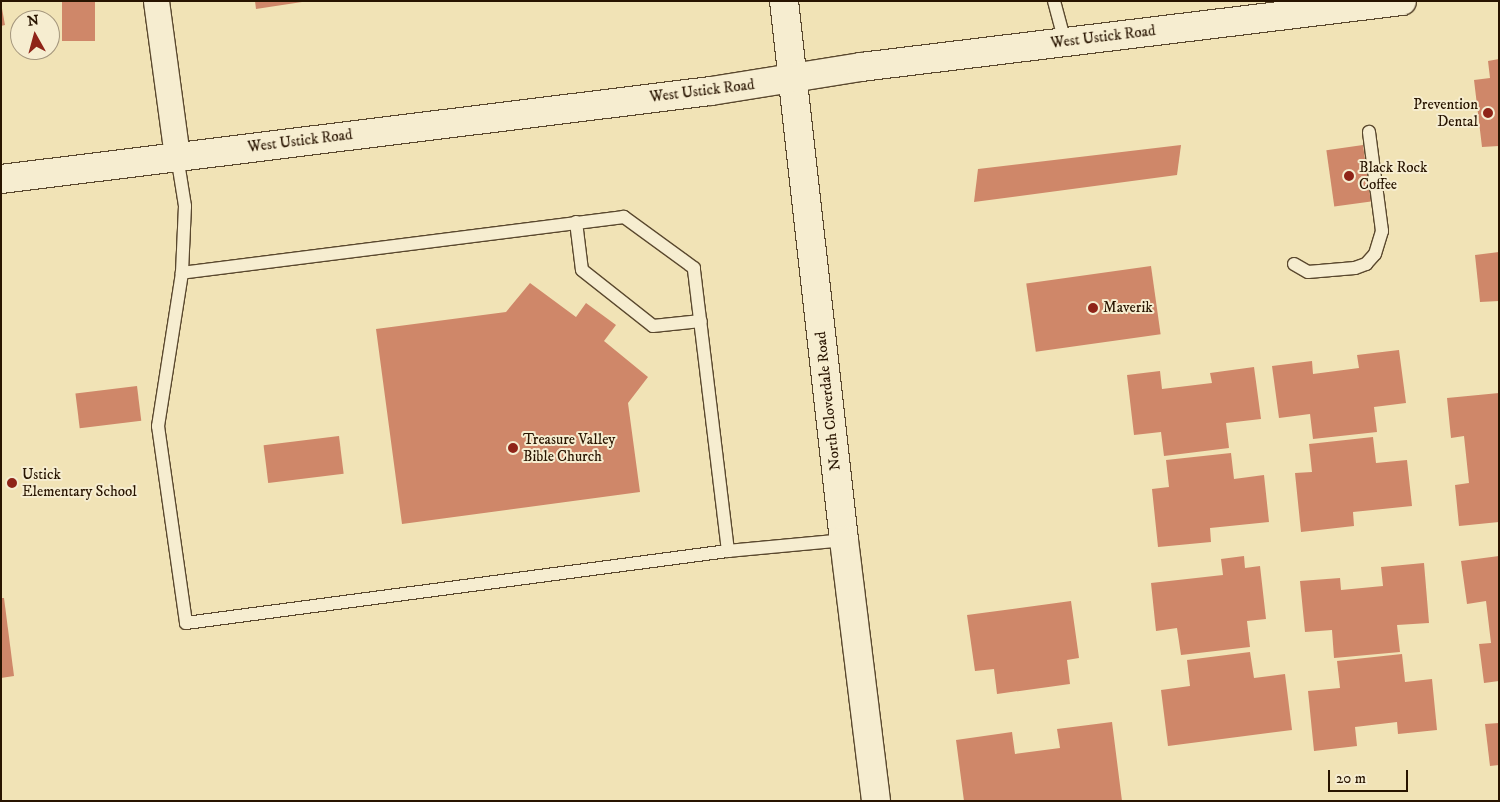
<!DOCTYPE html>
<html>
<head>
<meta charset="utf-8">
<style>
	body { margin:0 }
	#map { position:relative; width:1500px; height:802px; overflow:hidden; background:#f1e3b6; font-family:"IM FELL DW Pica",serif }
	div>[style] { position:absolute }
	.building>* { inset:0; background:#cf8769; transform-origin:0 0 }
	.roads { filter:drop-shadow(1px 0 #5a482e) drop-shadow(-1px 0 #5a482e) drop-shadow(0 1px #5a482e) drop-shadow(0 -1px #5a482e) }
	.lane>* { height:12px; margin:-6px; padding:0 6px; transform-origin:6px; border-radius:6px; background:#f6edd0 }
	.street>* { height:25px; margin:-12.5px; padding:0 12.5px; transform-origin:12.5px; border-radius:12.5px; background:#f6edd0 }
	.secondary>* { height:28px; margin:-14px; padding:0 14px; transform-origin:14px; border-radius:14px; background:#f6edd0 }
	.dots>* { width:14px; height:14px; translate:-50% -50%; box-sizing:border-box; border:2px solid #f6edd0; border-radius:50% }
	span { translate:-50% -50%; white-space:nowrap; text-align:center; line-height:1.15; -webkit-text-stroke:4px #f6edd0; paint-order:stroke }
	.street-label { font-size:15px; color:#281400 }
	.poi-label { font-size:15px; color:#281400 }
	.right { translate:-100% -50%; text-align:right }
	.left { translate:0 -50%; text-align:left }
	.frame { position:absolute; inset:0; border:2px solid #281400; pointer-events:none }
	.north { position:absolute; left:10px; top:10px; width:50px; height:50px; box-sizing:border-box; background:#f6edd0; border:1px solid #a4967d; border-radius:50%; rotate:353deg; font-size:14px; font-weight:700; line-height:20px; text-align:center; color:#281400 }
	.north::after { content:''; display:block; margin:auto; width:18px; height:22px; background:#8f2418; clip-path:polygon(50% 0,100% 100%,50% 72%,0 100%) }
	.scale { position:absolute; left:1328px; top:770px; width:80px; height:22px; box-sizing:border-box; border:2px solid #281400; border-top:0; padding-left:6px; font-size:15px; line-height:18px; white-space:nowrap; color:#281400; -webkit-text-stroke:4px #f6edd0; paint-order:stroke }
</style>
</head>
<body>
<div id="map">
	<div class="building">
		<i style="left:62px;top:1px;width:33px;height:40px"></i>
		<i style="clip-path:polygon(255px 1px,302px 1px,302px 2px,256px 9px)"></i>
		<i style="clip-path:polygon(1px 3px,5px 25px,1px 26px)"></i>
		<i style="clip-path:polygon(1499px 59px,1499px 146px,1482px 147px,1474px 80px,1490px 78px,1488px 61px)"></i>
		<i style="clip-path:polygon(1181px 145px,1177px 175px,974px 202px,978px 169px)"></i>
		<i style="left:1363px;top:145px;width:57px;height:37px;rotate:82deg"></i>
		<i style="clip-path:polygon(1499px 252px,1499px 301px,1480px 302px,1475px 255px)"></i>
		<i style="left:1151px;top:266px;width:69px;height:126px;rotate:82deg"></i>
		<i style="clip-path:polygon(530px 283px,576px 317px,586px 303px,616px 325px,604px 341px,648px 377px,628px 403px,640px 492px,402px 524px,376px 329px,506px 312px)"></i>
		<i style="clip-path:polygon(1399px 350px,1406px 403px,1374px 407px,1377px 432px,1313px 439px,1310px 414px,1279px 418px,1272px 366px,1312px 361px,1313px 374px,1359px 368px,1357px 355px)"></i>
		<i style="clip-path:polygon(1254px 367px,1261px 419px,1226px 423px,1229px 448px,1164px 456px,1161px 432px,1134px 435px,1127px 375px,1160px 371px,1162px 389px,1212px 383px,1210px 373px)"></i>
		<i style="left:137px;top:386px;width:35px;height:62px;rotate:83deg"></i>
		<i style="clip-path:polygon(1499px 393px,1499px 522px,1459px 526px,1455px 485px,1469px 483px,1464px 436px,1451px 438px,1447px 398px)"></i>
		<i style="left:339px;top:436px;width:38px;height:76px;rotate:83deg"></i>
		<i style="clip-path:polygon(1373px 437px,1376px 463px,1407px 460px,1412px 506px,1353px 512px,1354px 526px,1301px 532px,1295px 473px,1312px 472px,1309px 444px)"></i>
		<i style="clip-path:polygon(1231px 453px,1234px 479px,1264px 475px,1269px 522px,1210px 528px,1211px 542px,1158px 547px,1152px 489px,1169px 487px,1166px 460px)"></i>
		<i style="clip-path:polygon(1244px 556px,1245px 568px,1260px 566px,1266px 619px,1247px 621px,1250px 647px,1181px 655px,1177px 628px,1156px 631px,1151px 583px,1223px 575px,1221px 559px)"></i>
		<i style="clip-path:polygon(1499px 556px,1499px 681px,1484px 683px,1479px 644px,1491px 643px,1486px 601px,1467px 604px,1461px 561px)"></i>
		<i style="clip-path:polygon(1424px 563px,1429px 623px,1397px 625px,1400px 652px,1334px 658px,1332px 630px,1305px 632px,1300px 581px,1340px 578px,1341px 590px,1383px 586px,1381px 567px)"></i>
		<i style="clip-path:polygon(1px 598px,4px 598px,14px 676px,1px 678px)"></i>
		<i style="clip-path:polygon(1071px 601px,1079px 658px,1067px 660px,1070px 684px,997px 694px,994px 669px,975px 671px,967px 615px)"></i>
		<i style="clip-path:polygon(1250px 652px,1254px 678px,1285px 674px,1292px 730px,1168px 746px,1161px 690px,1190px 686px,1187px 660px)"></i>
		<i style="clip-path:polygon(1402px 654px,1405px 682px,1432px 679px,1437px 730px,1398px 734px,1397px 722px,1355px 727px,1357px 746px,1314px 751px,1308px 691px,1340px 688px,1337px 661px)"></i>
		<i style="clip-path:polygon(1112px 722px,1122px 801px,964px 801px,956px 740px,1012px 732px,1015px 754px,1060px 748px,1057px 729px)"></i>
		<i style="clip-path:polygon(1499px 723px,1499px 765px,1490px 766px,1485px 724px)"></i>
	</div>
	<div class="roads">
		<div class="lane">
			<i style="left:1054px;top:1px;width:42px;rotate:75deg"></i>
			<i style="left:177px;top:156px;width:51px;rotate:80.9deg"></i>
			<i style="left:185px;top:206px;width:67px;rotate:92.6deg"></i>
			<i style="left:182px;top:273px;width:155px;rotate:98.9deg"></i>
			<i style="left:158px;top:426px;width:199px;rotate:81.9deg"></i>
			<i style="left:186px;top:623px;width:547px;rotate:-7.57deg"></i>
			<i style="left:728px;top:551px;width:285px;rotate:-96.9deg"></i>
			<i style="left:694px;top:268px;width:87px;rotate:-143.9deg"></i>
			<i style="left:624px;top:217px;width:446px;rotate:172.8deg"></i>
			<i style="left:576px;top:222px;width:48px;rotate:82.9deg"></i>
			<i style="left:582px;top:270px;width:90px;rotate:38.3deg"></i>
			<i style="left:653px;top:326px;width:48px;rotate:-5.9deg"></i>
			<i style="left:1294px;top:264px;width:16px;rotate:30deg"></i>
			<i style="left:1308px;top:272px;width:47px;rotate:-4.9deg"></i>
			<i style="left:1355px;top:268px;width:12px;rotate:-20deg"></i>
			<i style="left:1366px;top:264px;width:13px;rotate:-48deg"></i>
			<i style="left:1375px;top:254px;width:24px;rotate:-73deg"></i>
			<i style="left:1382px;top:231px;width:100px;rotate:-97.5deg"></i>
			<i style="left:728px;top:551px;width:117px;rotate:-5.4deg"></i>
		</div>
		<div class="street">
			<i style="left:156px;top:1px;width:156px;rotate:82.3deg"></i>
		</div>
		<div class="secondary">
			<i style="left:784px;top:1px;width:542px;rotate:83.65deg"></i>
			<i style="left:844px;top:540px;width:263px;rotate:83deg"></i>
			<i style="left:1px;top:179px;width:715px;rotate:-7.07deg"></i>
			<i style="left:711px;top:91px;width:152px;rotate:-9.1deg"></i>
			<i style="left:861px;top:67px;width:545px;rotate:-6.96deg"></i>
		</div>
	</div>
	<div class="dots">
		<i style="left:1488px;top:113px;background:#8f2418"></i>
		<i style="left:1349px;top:176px;background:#8f2418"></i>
		<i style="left:1093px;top:308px;background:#8f2418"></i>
		<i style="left:513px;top:448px;background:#8f2418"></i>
		<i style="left:12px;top:483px;background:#8f2418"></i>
	</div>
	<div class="street-label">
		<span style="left:1103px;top:37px;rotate:-7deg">West Ustick Road</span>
		<span style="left:702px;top:91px;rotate:-7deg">West Ustick Road</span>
		<span style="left:300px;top:141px;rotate:-7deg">West Ustick Road</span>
		<span style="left:828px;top:401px;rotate:-96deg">North Cloverdale Road</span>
	</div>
	<div class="poi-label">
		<span class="right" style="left:1478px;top:113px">Prevention<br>Dental</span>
		<span class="left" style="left:1359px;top:176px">Black Rock<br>Coffee</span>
		<span class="left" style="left:1103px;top:308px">Maverik</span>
		<span class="left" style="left:523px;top:448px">Treasure Valley<br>Bible Church</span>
		<span class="left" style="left:22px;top:483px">Ustick<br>Elementary School</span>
	</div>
	<div class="frame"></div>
	<div class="north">N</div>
	<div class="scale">20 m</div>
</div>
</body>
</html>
